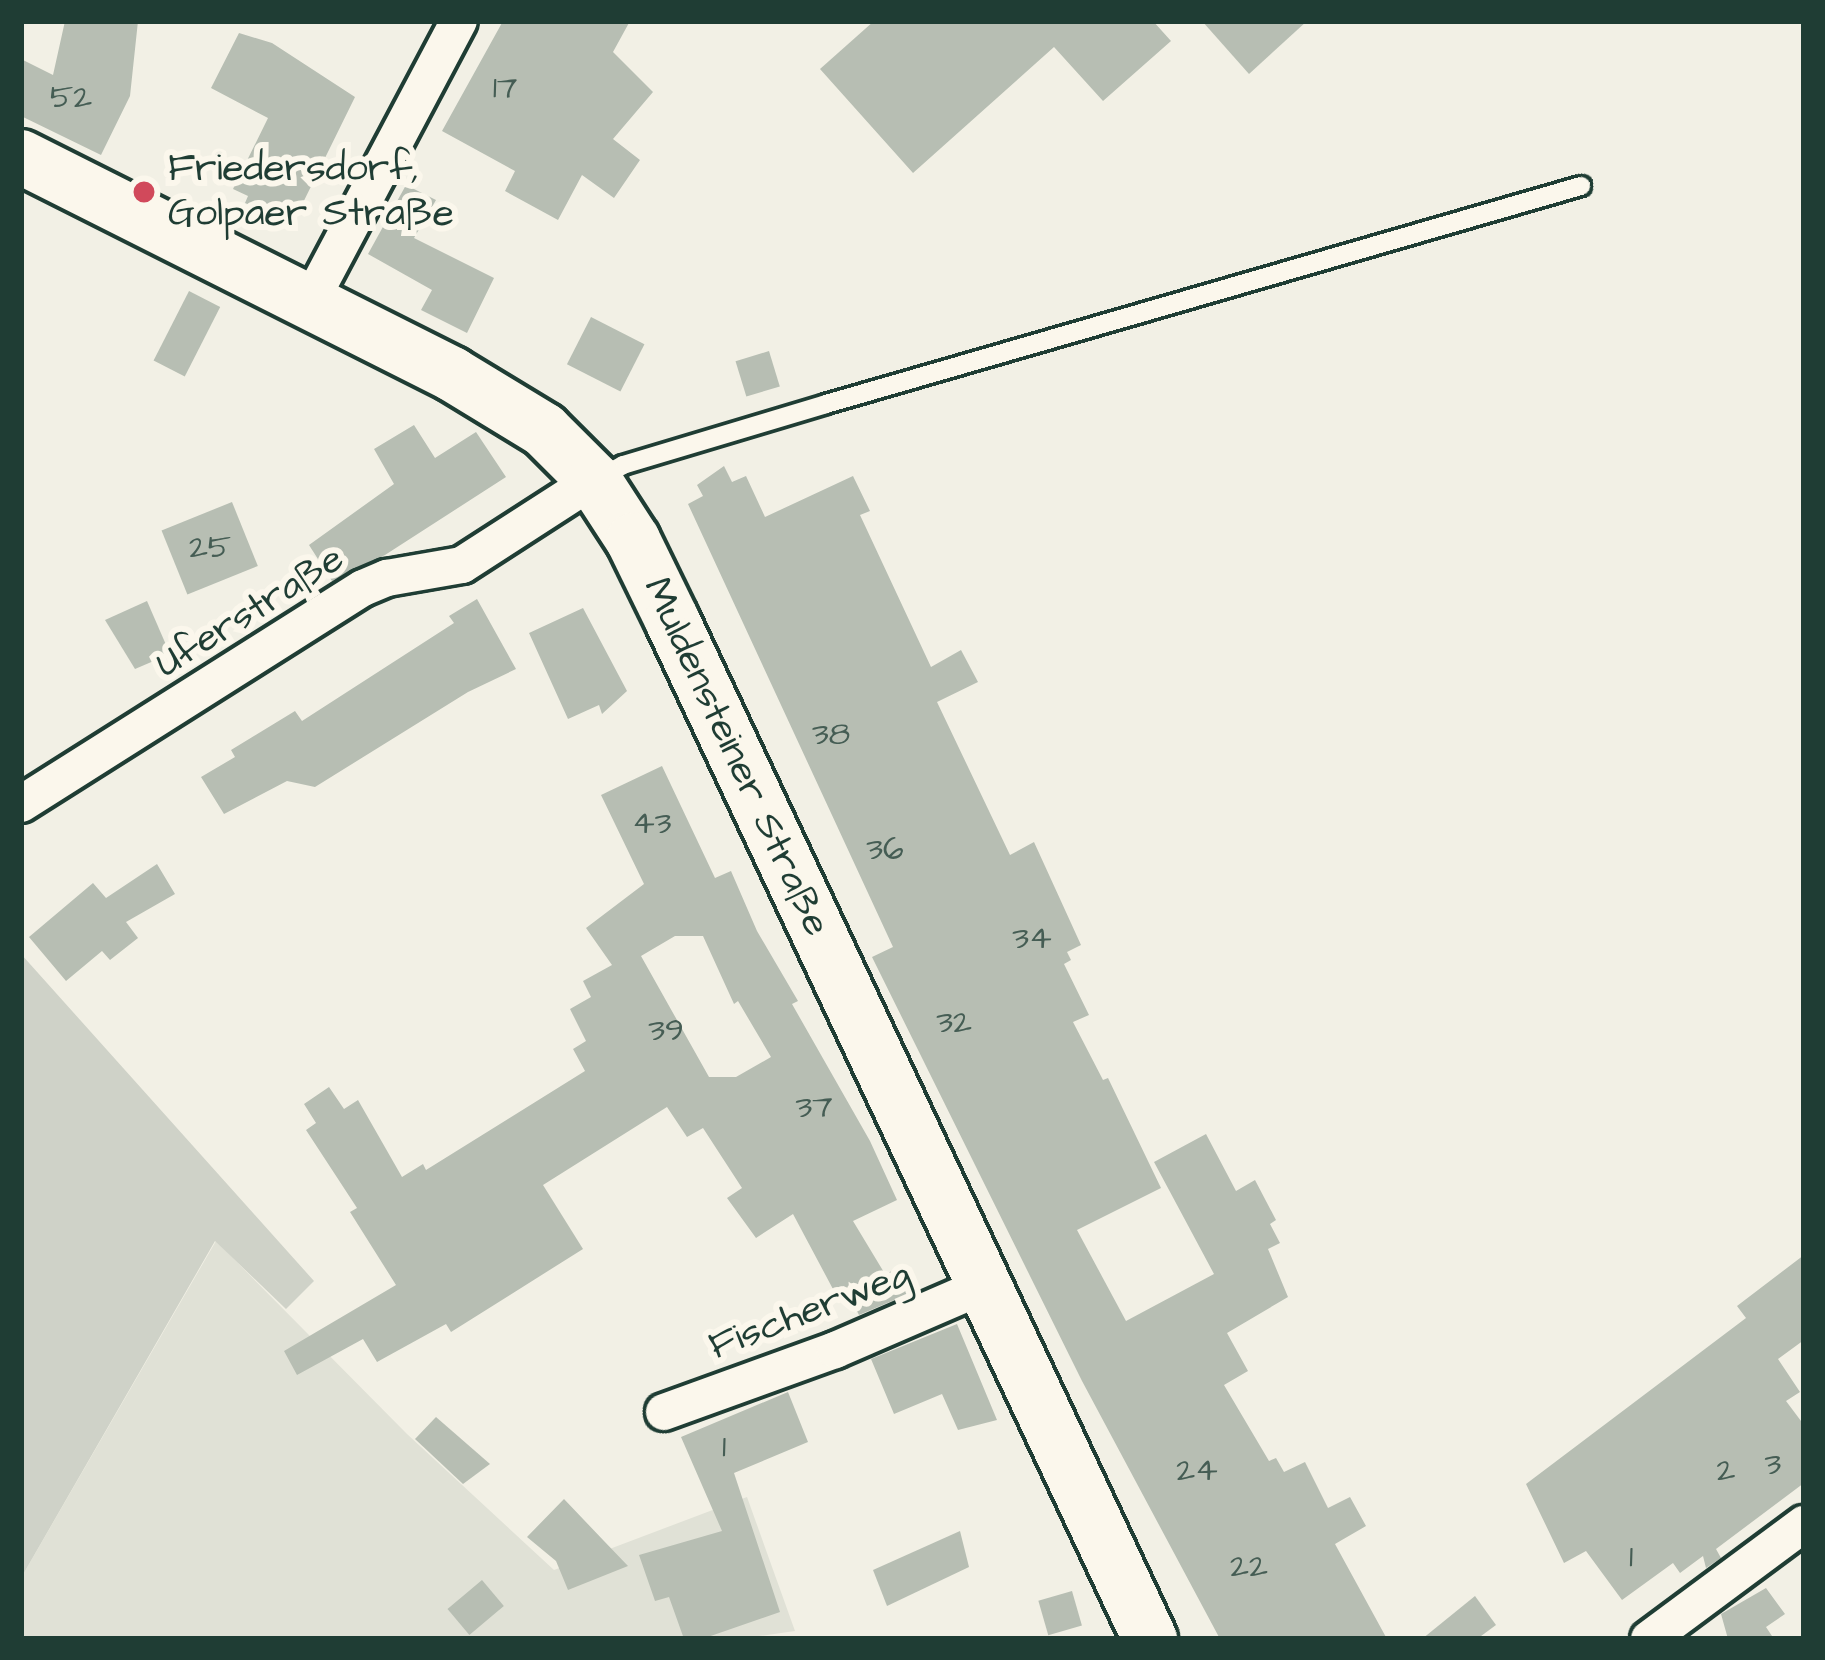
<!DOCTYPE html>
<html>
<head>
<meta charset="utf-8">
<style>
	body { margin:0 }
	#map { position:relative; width:1825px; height:1660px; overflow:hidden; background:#f2f0e5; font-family:"Architects Daughter",sans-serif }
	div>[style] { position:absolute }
	.built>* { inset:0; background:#e0e1d6 }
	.green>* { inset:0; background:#cfd2c8 }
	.building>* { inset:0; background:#b7beb3; transform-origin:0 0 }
	.roads { filter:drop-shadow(3px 0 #1f3d34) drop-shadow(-3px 0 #1f3d34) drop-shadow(0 3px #1f3d34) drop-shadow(0 -3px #1f3d34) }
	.service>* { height:18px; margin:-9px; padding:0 9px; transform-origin:9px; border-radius:9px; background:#fbf7ec }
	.minor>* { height:36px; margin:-18px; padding:0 18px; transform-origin:18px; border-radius:18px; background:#fbf7ec }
	.secondary>* { height:54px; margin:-27px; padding:0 27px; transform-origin:27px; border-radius:27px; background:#fbf7ec }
	.dots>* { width:33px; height:33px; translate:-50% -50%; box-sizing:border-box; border:6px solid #fbf7ec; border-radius:50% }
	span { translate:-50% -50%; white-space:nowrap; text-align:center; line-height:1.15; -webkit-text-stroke:12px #fbf7ec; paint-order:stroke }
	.number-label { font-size:33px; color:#455d54 }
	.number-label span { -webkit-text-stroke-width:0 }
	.poi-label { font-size:39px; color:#1f3d34 }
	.left { translate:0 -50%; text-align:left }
	.street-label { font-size:39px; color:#1f3d34 }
	.frame { position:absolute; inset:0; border:24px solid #1f3d34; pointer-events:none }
</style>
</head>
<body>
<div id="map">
	<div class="built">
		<i style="clip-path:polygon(216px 1241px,407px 1434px,554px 1570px,747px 1497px,795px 1631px,738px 1639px,21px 1639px,21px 1578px)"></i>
	</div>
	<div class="green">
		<i style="clip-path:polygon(21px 954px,314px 1281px,286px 1309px,215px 1241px,21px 1578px)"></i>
	</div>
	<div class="building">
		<i style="clip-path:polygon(65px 21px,138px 21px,130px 96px,101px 155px,21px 116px,21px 59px,53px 75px)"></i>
		<i style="clip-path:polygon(503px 21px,630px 21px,613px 52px,653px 92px,613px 139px,640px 160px,614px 198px,582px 175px,558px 220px,505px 191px,515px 171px,442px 131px)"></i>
		<i style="clip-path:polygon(874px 21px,1153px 21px,1171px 41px,1103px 101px,1054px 47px,913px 173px,820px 69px)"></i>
		<i style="clip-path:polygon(1202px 21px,1307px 21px,1249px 74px)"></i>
		<i style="clip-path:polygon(239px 33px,272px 43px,355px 97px,293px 223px,245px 203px,248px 196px,233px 189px,268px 118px,211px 88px)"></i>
		<i style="clip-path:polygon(406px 185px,436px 200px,414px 238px,494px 278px,467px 333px,421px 310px,432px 290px,368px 254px)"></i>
		<i style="left:189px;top:291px;width:35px;height:78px;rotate:27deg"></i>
		<i style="left:591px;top:317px;width:60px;height:53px;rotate:27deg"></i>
		<i style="left:769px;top:351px;width:37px;height:35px;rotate:73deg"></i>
		<i style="clip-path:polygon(414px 425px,435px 458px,476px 432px,506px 477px,385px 555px,332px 581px,309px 545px,394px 484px,374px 449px)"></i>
		<i style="clip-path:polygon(724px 466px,732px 482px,746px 476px,765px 517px,853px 476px,870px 511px,860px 515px,931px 667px,961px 650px,978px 682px,937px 702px,1010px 855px,1034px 842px,1081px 945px,1067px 952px,1071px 960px,1064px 964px,1089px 1015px,1073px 1022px,1103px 1080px,1108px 1078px,1161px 1188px,1077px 1230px,1126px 1321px,1214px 1274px,1154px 1162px,1206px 1134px,1236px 1191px,1255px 1180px,1276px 1220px,1270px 1224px,1280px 1243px,1268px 1249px,1288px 1297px,1227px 1333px,1248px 1371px,1224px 1385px,1269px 1461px,1276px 1458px,1284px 1472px,1305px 1462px,1328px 1508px,1350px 1497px,1366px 1526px,1335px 1544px,1387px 1639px,1220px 1639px,1082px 1381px,872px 957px,893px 947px,688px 504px,703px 496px,697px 485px)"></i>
		<i style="left:232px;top:502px;width:69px;height:76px;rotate:68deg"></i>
		<i style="clip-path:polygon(477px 599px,516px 669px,468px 692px,315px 787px,287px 781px,224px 814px,201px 777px,235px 757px,231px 750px,295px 711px,302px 721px,454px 623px,449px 616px)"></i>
		<i style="clip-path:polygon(147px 601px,170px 654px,135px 669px,105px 620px)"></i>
		<i style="clip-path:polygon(583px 608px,627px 691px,602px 714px,599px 705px,568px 719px,529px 633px)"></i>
		<i style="clip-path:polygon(evenodd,662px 766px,715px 878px,731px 871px,757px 931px,798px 1001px,792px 1004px,870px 1141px,897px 1200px,853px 1221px,885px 1274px,899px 1268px,911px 1293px,859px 1315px,844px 1286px,834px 1291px,793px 1214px,756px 1238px,727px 1198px,742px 1188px,703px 1128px,687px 1137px,667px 1107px,543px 1185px,583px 1249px,451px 1332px,446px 1324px,377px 1362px,363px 1339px,297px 1375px,284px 1351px,396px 1285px,350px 1212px,357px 1208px,306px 1130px,316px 1123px,304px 1104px,329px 1087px,344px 1109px,358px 1100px,402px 1177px,423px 1164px,426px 1170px,585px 1071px,573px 1049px,586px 1041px,570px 1009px,591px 997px,583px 981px,612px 965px,586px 928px,644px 884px,601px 795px,662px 766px,675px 936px,703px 936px,734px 1004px,738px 1001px,771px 1057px,736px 1077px,709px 1077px,641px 956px,675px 936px)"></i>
		<i style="clip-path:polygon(157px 864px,175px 894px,126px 922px,138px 938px,110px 960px,102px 951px,66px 981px,29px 937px,93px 883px,106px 898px)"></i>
		<i style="clip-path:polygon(1804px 1255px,1804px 1340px,1778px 1359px,1800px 1392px,1786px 1401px,1804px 1425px,1804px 1483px,1716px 1549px,1721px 1558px,1706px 1568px,1703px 1556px,1680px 1573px,1673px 1563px,1622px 1600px,1586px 1551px,1564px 1563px,1526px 1484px,1746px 1318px,1737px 1306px)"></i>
		<i style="clip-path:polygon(957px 1324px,997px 1420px,958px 1430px,942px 1394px,894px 1414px,871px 1359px)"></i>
		<i style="clip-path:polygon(788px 1392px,808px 1442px,734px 1473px,780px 1612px,702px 1639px,684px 1639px,669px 1597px,655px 1601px,639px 1555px,722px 1531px,681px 1437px)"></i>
		<i style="clip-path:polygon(436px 1417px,490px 1464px,463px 1484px,415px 1439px)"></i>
		<i style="clip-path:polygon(564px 1499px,604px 1541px,628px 1566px,568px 1590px,556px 1561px,527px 1537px)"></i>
		<i style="clip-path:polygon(960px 1531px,969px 1567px,887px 1606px,873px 1570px)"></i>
		<i style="left:482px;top:1580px;width:34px;height:45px;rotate:50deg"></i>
		<i style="clip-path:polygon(1766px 1588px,1785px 1614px,1766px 1627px,1774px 1639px,1728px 1639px,1721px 1614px)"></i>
		<i style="left:1072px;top:1591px;width:36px;height:35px;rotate:74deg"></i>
		<i style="clip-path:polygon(1475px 1596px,1496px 1625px,1477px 1639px,1422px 1639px)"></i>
	</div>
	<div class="roads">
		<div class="service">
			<i style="left:598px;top:479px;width:29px;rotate:-29deg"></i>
			<i style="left:623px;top:465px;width:212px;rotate:-16.7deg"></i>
			<i style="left:826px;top:404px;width:786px;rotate:-16.11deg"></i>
		</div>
		<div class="minor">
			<i style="left:310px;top:302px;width:318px;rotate:-62.1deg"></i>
			<i style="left:21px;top:804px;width:404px;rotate:-32.3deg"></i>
			<i style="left:363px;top:588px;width:26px;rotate:-23deg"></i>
			<i style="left:387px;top:578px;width:76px;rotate:-9.8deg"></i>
			<i style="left:462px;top:565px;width:157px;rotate:-32.8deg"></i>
			<i style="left:664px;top:1412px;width:182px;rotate:-19.9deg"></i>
			<i style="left:835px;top:1350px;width:163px;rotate:-23.4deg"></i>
			<i style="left:1649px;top:1639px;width:193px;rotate:-36.6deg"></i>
		</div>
		<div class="secondary">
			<i style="left:21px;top:157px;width:483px;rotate:26.7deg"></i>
			<i style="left:452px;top:374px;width:108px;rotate:31.3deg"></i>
			<i style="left:544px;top:430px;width:71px;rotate:45deg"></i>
			<i style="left:594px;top:480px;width:72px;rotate:57deg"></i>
			<i style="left:633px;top:540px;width:89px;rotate:64deg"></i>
			<i style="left:672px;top:620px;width:1126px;rotate:64.87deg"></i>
		</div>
	</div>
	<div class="dots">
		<i style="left:144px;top:192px;background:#d1495b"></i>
	</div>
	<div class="number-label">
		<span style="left:505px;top:89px">17</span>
		<span style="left:71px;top:98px">52</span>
		<span style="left:210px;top:548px">25</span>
		<span style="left:831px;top:735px">38</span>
		<span style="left:652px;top:824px">43</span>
		<span style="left:885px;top:850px">36</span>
		<span style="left:1032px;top:939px">34</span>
		<span style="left:954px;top:1023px">32</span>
		<span style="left:666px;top:1031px">39</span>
		<span style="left:814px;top:1108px">37</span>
		<span style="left:724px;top:1448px">1</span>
		<span style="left:1773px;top:1465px">3</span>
		<span style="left:1197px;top:1471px">24</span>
		<span style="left:1726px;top:1471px">2</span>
		<span style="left:1631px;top:1558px">1</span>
		<span style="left:1249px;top:1567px">22</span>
	</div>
	<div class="poi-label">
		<span class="left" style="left:168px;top:192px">Friedersdorf,<br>Golpaer Straße</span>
	</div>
	<div class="street-label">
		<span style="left:250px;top:612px;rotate:-32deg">Uferstraße</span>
		<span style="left:736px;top:757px;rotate:65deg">Muldensteiner Straße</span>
		<span style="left:810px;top:1311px;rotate:-21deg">Fischerweg</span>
	</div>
	<div class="frame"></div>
</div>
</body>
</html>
